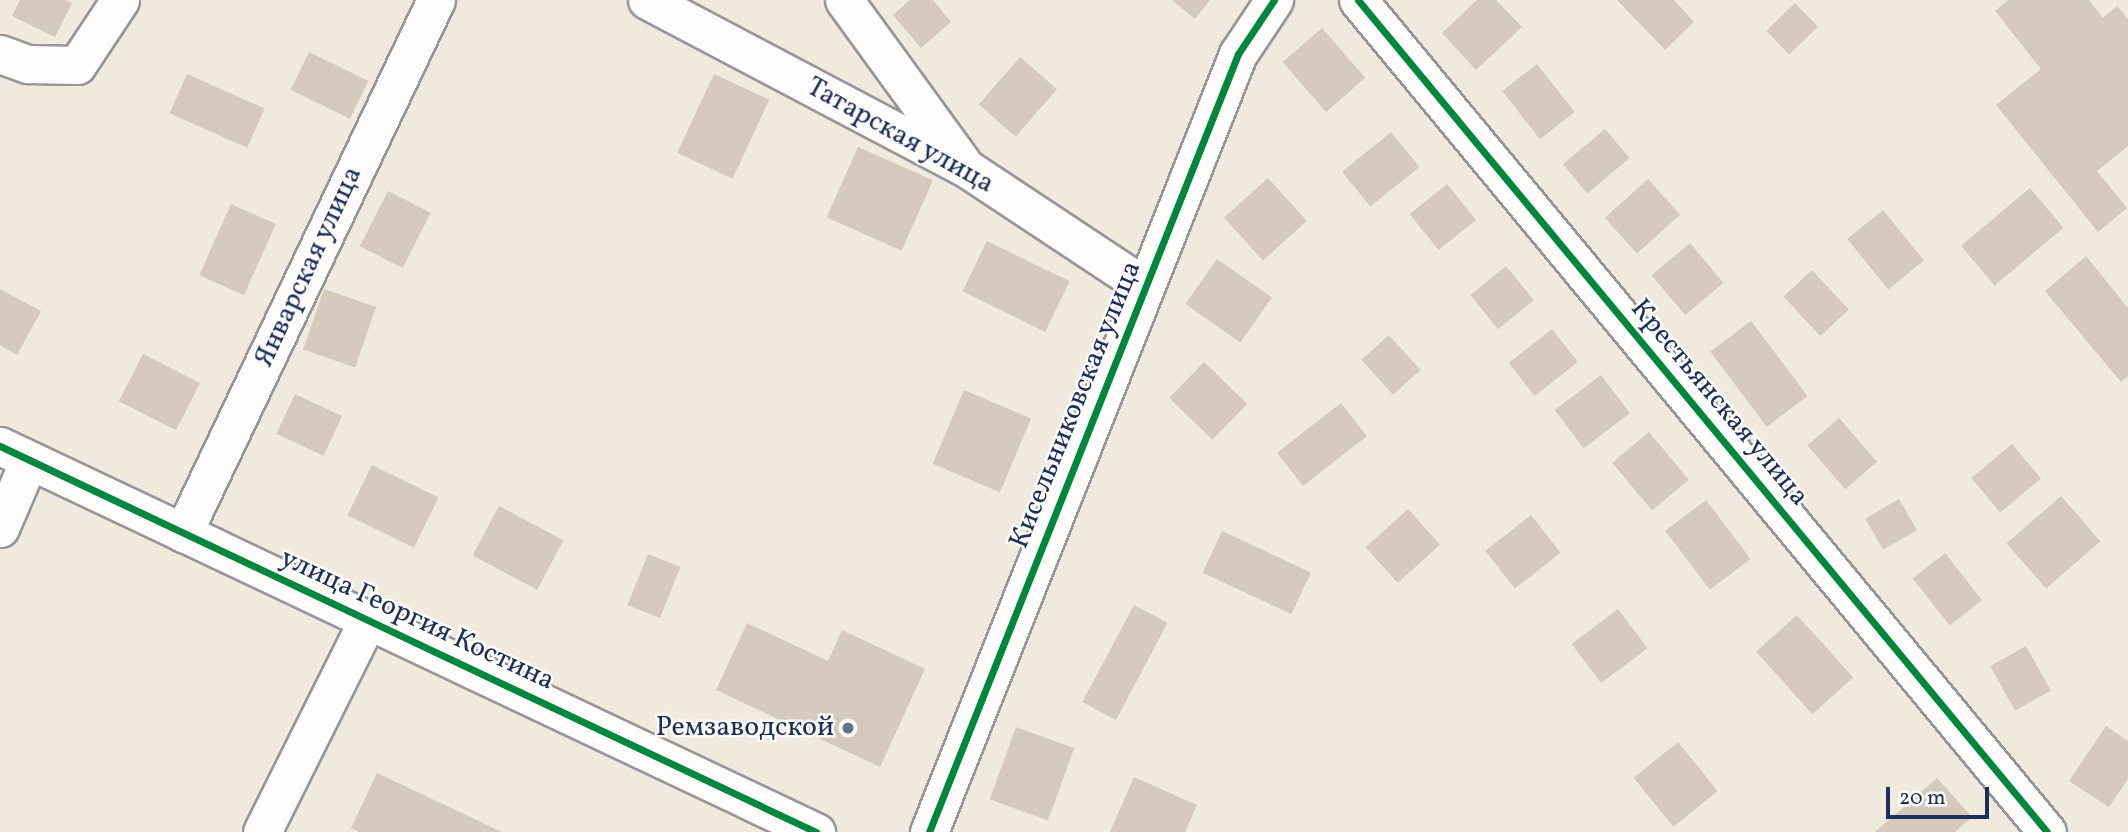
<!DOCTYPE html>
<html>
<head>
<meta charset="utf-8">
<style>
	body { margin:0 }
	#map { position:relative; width:2128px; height:832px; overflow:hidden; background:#efe9de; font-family:Vollkorn,serif }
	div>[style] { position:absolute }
	.building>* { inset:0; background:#d4c9bb; transform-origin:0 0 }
	.roads { filter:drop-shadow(2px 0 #969698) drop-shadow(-2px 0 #969698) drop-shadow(0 2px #969698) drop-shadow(0 -2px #969698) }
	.minor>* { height:37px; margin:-18.5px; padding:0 18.5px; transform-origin:18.5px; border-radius:18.5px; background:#fdfcfa }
	.cycleway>* { height:7px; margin:-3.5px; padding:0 3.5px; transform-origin:3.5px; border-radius:3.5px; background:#00873e }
	.dots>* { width:19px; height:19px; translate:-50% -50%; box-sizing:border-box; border:4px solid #fdfcf7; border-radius:50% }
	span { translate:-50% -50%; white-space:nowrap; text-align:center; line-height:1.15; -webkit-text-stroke:5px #fdfcf7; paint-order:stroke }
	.street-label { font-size:28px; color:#1b2f5e }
	.poi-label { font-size:28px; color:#1b2f5e }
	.right { translate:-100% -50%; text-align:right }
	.scale { position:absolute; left:1886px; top:787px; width:103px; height:32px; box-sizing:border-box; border:4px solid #1b2f5e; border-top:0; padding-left:9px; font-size:21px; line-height:24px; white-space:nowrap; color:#1b2f5e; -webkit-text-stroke:5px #fdfcf7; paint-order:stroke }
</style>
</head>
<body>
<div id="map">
	<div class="building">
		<i style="clip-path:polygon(20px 0,65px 0,72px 3px,55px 37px,12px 16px)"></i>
		<i style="clip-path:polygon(910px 0,933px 0,951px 22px,921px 48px,893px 15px)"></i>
		<i style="clip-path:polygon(1172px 0,1210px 0,1195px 19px)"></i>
		<i style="clip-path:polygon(1477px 0,1496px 0,1522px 27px,1476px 70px,1442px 33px)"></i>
		<i style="clip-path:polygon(1617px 0,1674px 0,1694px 22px,1665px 50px)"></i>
		<i style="clip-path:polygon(2008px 0,2089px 0,2103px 18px,2117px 6px,2128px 19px,2128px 146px,2097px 171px,2127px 208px,2098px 232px,1996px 105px,2041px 69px,1995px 11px)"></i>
		<i style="left:1795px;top:3px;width:33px;height:40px;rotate:46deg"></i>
		<i style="left:1322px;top:28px;width:66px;height:52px;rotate:49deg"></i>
		<i style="left:309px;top:52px;width:66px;height:42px;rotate:26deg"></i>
		<i style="left:1020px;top:57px;width:49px;height:63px;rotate:41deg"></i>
		<i style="left:1537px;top:64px;width:61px;height:44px;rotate:52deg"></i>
		<i style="left:187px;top:74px;width:85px;height:43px;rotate:24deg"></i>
		<i style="left:714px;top:74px;width:61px;height:87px;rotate:25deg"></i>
		<i style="left:1605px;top:129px;width:38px;height:55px;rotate:50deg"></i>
		<i style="left:1391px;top:132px;width:45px;height:63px;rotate:51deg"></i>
		<i style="left:858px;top:147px;width:82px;height:77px;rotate:24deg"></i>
		<i style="left:1268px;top:178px;width:58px;height:59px;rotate:48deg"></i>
		<i style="left:1648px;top:179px;width:48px;height:58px;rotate:48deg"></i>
		<i style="left:1447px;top:184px;width:46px;height:48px;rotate:51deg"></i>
		<i style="left:2030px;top:188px;width:52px;height:90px;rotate:50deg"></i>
		<i style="left:388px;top:191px;width:48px;height:62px;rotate:27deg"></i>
		<i style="left:231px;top:204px;width:49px;height:78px;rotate:24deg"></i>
		<i style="left:1883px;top:210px;width:65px;height:46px;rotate:51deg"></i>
		<i style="left:987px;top:241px;width:92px;height:56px;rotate:26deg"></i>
		<i style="left:1690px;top:243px;width:52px;height:50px;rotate:50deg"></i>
		<i style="clip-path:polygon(2086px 256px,2128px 308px,2128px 376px,2121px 382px,2045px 291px)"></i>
		<i style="left:1217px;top:259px;width:67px;height:55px;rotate:35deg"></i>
		<i style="left:1506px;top:266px;width:44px;height:46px;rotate:51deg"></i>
		<i style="left:1812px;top:270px;width:54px;height:39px;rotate:47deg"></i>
		<i style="clip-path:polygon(0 289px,41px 311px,17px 355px,0 345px)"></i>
		<i style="left:324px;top:289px;width:55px;height:64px;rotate:19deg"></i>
		<i style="left:1751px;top:321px;width:94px;height:51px;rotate:53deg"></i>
		<i style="left:1552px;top:329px;width:42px;height:55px;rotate:52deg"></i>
		<i style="left:1389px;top:335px;width:47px;height:37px;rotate:48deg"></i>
		<i style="left:143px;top:354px;width:64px;height:53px;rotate:27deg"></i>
		<i style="left:1204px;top:362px;width:60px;height:50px;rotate:44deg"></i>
		<i style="left:1601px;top:375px;width:48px;height:58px;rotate:53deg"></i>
		<i style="left:964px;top:390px;width:73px;height:80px;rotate:23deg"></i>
		<i style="left:295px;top:394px;width:52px;height:44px;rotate:25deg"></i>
		<i style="left:1341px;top:403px;width:42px;height:81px;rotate:52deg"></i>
		<i style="left:1839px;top:418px;width:58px;height:42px;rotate:49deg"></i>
		<i style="left:1649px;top:432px;width:62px;height:48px;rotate:50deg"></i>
		<i style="left:2012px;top:444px;width:45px;height:53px;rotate:50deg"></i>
		<i style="left:372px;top:465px;width:74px;height:56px;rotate:26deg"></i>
		<i style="left:2061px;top:496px;width:60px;height:72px;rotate:49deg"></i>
		<i style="left:1899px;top:499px;width:36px;height:39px;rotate:60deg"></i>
		<i style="left:1706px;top:500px;width:74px;height:51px;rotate:53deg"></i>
		<i style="left:499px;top:506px;width:73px;height:56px;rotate:28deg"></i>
		<i style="left:1408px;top:509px;width:48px;height:57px;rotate:48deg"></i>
		<i style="left:1531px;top:515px;width:48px;height:58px;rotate:52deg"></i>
		<i style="left:1222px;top:531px;width:98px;height:46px;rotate:25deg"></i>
		<i style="left:1945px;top:553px;width:60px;height:41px;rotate:52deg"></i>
		<i style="left:648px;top:554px;width:35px;height:55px;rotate:22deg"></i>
		<i style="left:1134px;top:605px;width:38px;height:110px;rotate:28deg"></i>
		<i style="left:1618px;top:609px;width:49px;height:58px;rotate:53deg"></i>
		<i style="left:1797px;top:615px;width:84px;height:55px;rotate:48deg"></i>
		<i style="clip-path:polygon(747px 623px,828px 661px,842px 630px,925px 669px,880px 767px,716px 690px)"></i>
		<i style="left:2026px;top:646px;width:51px;height:41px;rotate:61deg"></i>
		<i style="clip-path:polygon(2106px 726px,2128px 741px,2128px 779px,2109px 807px,2069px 781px)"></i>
		<i style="left:1016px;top:727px;width:62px;height:77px;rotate:20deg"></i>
		<i style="left:1678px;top:742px;width:63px;height:57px;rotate:51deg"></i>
		<i style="clip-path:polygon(377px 773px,502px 832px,359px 832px,351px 828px)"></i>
		<i style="clip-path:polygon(1134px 777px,1197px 805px,1185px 832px,1110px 832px)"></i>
		<i style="clip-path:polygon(1937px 778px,1972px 817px,1955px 832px,1875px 832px)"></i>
	</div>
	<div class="roads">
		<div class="minor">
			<i style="left:647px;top:0;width:361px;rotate:27.8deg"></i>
			<i style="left:966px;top:168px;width:214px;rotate:33.5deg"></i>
			<i style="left:844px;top:0;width:199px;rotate:54deg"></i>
			<i style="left:1358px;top:0;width:1080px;rotate:50.37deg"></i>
			<i style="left:0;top:54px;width:30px;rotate:20deg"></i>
			<i style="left:28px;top:64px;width:49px;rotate:1.2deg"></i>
			<i style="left:77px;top:65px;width:78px;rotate:-56.5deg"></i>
			<i style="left:0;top:446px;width:903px;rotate:25.32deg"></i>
			<i style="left:0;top:528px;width:74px;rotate:-66.9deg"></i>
			<i style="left:183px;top:533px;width:590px;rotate:-64.61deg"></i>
			<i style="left:262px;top:832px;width:238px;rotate:-63.5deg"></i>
			<i style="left:929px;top:832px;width:837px;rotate:-68.34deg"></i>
			<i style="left:1238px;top:54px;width:65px;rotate:-56.3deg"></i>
		</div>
	</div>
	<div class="cycleway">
		<i style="left:1358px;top:0;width:1080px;rotate:50.37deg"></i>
		<i style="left:0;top:446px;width:903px;rotate:25.32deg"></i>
		<i style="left:929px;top:832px;width:837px;rotate:-68.34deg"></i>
		<i style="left:1238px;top:54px;width:65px;rotate:-56.3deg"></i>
	</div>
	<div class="dots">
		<i style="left:848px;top:728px;background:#65708b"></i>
	</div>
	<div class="street-label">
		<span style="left:900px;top:136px;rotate:29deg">Татарская улица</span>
		<span style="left:309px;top:267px;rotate:-65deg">Январская улица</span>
		<span style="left:1719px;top:403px;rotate:50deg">Крестьянская улица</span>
		<span style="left:1076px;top:405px;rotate:-68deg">Кисельниковская улица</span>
		<span style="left:417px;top:620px;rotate:25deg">улица Георгия Костина</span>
	</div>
	<div class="poi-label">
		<span class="right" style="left:834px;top:728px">Ремзаводской</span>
	</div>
	<div class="scale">20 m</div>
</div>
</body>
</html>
